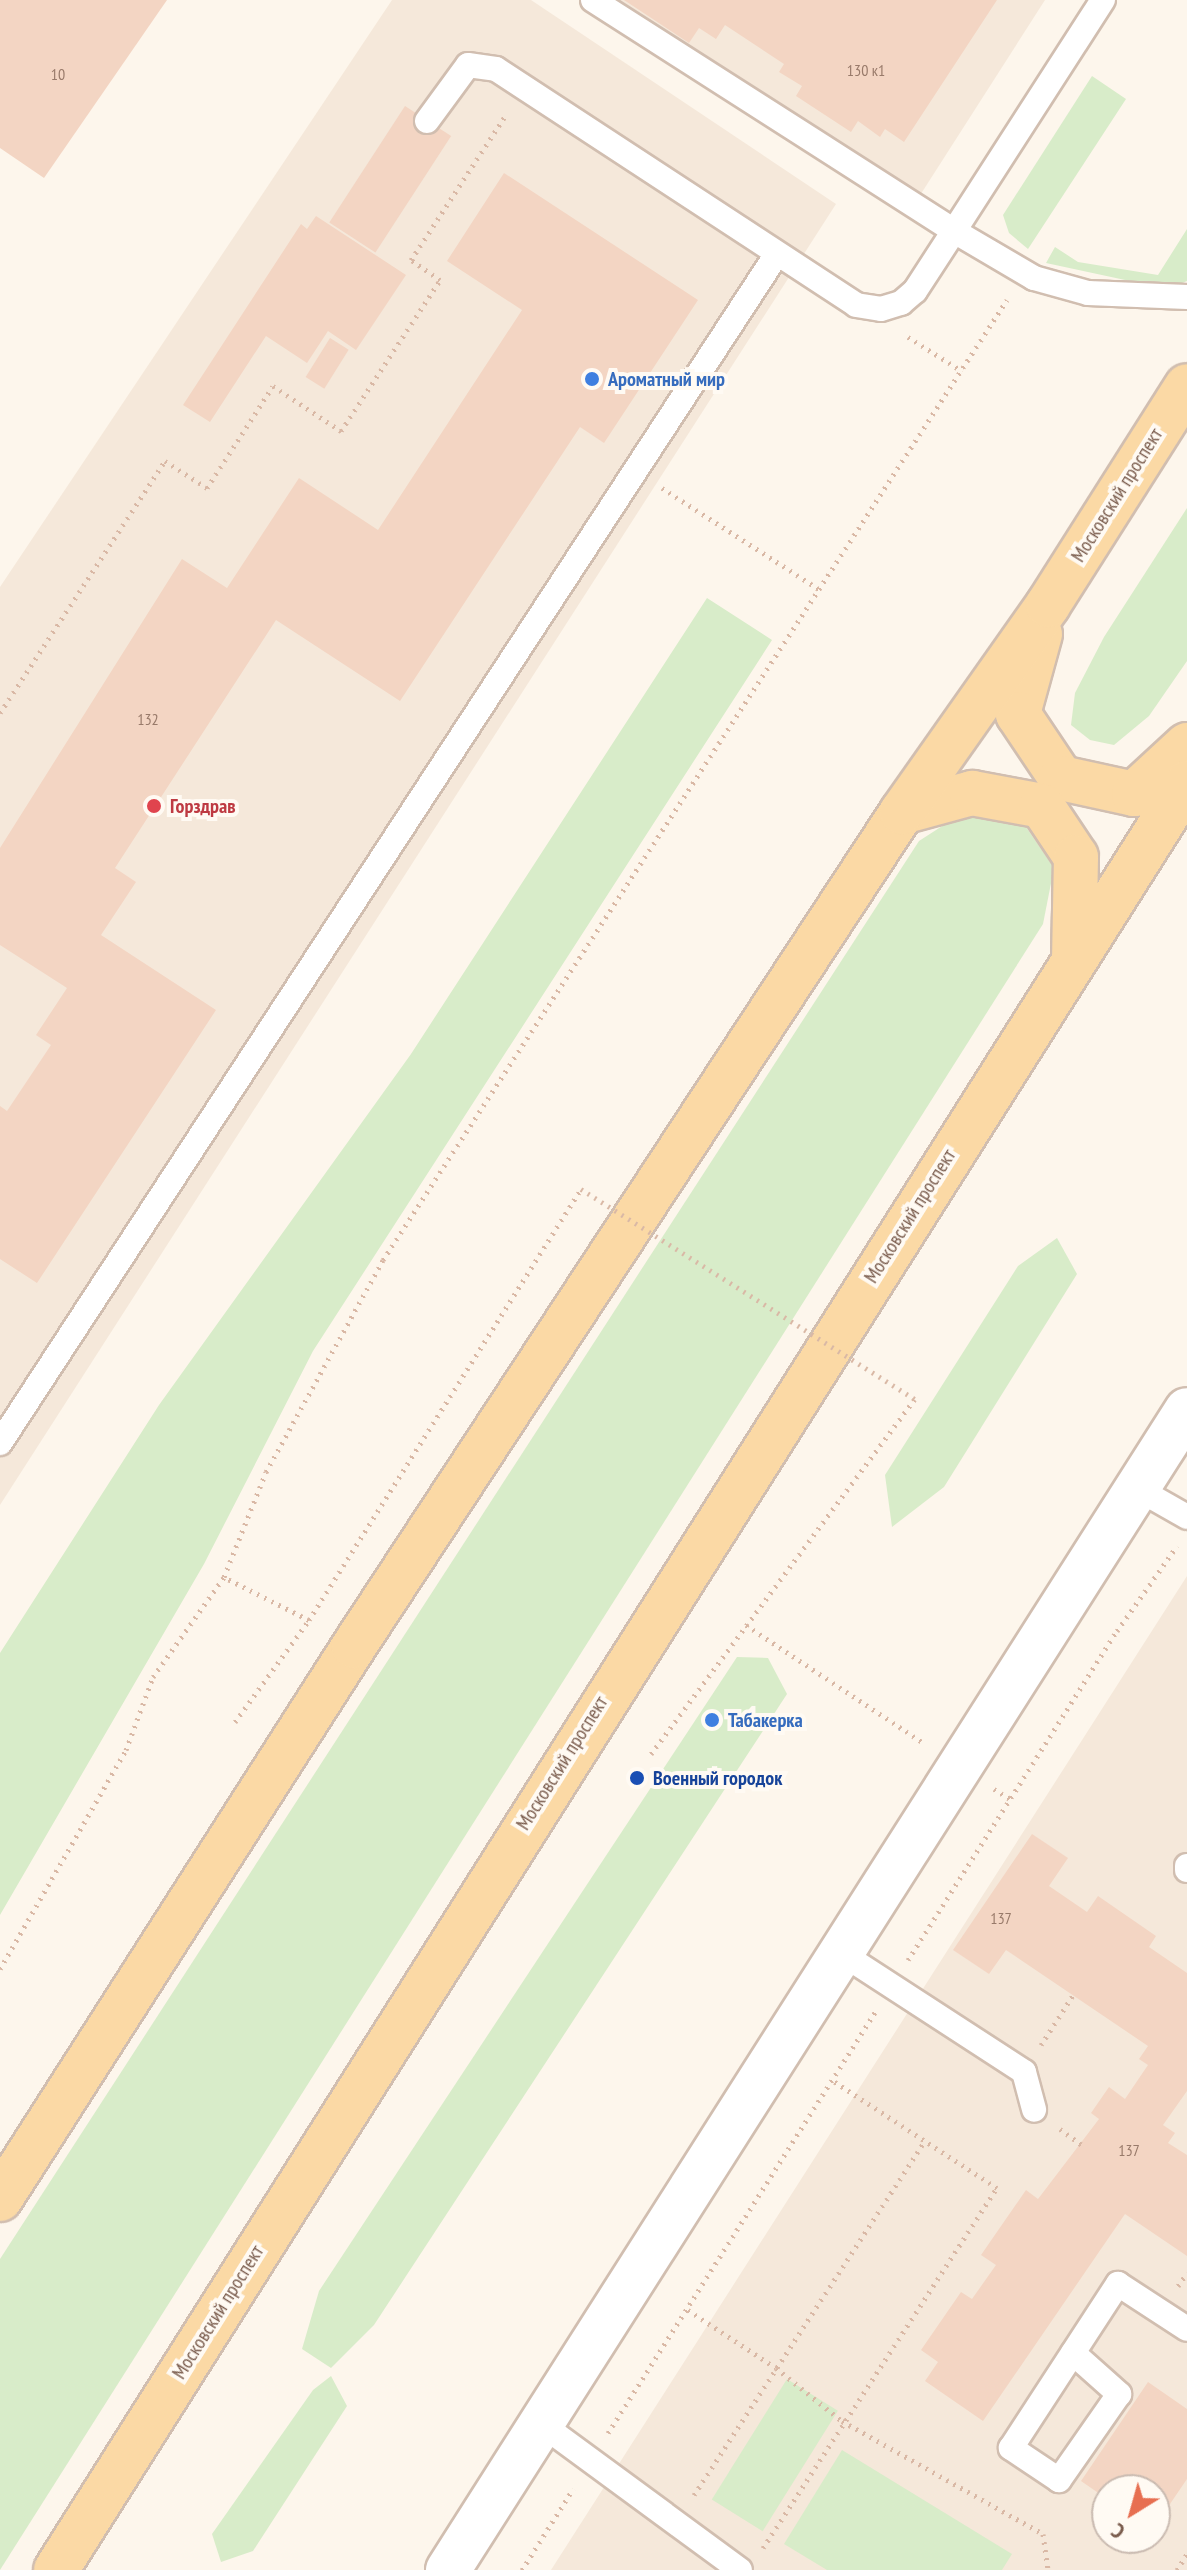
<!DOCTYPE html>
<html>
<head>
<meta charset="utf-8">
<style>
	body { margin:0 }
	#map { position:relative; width:1187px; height:2570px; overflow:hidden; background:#fdf6ec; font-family:"PT Sans Narrow",sans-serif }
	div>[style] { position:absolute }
	.residential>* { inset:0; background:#f5e8da }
	.green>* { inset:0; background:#d8ecc9; transform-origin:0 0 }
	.building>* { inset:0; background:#f3d5c3; transform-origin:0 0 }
	.path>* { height:5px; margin-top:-2.5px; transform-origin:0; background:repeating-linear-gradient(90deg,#d9b8a5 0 2px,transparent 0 8px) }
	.roads { filter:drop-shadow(2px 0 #d1beb0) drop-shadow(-2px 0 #d1beb0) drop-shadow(0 2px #d1beb0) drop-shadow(0 -2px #d1beb0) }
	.service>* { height:24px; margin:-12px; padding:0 12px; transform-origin:12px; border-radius:12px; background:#fff }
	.minor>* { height:44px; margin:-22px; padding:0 22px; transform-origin:22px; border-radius:22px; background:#fff }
	.primary>* { height:44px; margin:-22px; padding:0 22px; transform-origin:22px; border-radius:22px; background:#fbd9a5 }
	.path-bridge>* { height:5px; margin-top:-2.5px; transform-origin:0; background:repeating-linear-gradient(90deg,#d9b8a5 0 2px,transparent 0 8px) }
	.dots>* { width:22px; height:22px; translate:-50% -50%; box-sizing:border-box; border:4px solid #fffaf3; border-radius:50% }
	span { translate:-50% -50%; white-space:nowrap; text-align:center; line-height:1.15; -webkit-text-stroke:8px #fffaf3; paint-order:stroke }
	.number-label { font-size:16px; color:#987a6a }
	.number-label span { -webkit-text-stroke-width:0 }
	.shop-label { font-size:20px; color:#366cbe; font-weight:700 }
	.left { translate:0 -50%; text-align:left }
	.street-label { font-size:20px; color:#7a5c4d }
	.health-label { font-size:20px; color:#be3a42; font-weight:700 }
	.transit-label { font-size:20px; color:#164399; font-weight:700 }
	.north { position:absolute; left:1091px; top:2474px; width:80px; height:80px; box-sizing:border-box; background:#fffaf3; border:2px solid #cabbb1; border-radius:50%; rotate:217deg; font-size:22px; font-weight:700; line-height:32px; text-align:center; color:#7a5c4d }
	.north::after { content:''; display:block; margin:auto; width:28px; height:36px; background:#e76f51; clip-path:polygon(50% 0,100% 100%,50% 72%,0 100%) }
</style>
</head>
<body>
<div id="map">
	<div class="residential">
		<i style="clip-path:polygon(392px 0,531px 0,836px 204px,0 1505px,0 587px)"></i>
		<i style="clip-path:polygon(612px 0,1045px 0,917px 200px)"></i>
		<i style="clip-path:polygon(evenodd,1187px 1576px,1187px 2570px,551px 2570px,1187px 1576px,1107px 2490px,1155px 2490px,1155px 2538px,1107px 2538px,1107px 2490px)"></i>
	</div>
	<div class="green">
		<i style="clip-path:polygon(1092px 76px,1126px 99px,1028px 249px,1009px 233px,1003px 215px)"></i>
		<i style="clip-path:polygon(1187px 229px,1187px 281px,1167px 289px,1046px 263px,1055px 247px,1078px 262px,1158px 275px)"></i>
		<i style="clip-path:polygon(1187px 508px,1187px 661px,1149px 716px,1114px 745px,1090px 740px,1071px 725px,1075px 693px,1104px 637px)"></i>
		<i style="clip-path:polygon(707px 598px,772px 640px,313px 1351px,204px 1564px,0 1915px,0 1653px,159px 1405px,411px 1054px)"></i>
		<i style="clip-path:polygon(967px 810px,1022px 821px,1054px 868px,1043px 924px,0 2570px,0 2259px,919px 841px)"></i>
		<i style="clip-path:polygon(1057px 1238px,1077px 1274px,944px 1487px,892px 1527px,885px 1475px,1018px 1266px)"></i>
		<i style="clip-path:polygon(737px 1657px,768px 1658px,787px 1694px,374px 2325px,331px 2368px,302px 2349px,319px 2291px)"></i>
		<i style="clip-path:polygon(331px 2376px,347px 2406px,253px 2551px,221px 2562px,212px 2534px,313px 2390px)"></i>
		<i style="left:787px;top:2379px;width:60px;height:142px;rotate:32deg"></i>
		<i style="clip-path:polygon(842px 2450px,1012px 2554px,1002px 2570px,827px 2570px,784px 2544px)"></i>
	</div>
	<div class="building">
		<i style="clip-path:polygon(0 0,167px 0,44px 178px,0 148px)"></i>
		<i style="clip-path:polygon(624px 0,997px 0,904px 142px,885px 129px,880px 137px,858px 121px,851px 132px,796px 96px,802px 86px,779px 72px,784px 64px,725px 25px,716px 39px,699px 28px,689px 43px)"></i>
		<i style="left:405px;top:106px;width:55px;height:139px;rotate:33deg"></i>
		<i style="clip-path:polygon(504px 173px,698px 300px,604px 443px,580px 427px,400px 701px,276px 620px,115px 868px,136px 882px,101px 935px,216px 1010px,37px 1283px,0 1259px,0 1106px,7px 1111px,51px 1045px,36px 1035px,67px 988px,0 945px,0 848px,182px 559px,227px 588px,299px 478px,378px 530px,522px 310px,447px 261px)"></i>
		<i style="clip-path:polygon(316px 216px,406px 275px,356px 350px,328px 331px,307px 363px,266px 336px,210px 422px,183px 405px,301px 224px,307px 229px)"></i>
		<i style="left:330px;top:338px;width:22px;height:46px;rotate:32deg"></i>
		<i style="clip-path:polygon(1032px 1834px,1068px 1858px,1049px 1886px,1087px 1912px,1098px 1896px,1156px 1936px,1149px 1947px,1187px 1973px,1187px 2091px,1163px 2125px,1175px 2133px,1168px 2143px,1187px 2155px,1187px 2256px,1125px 2214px,983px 2421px,925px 2381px,938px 2362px,921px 2350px,961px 2292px,972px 2299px,996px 2265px,981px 2255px,1026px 2190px,1038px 2199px,1099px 2119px,1091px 2113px,1109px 2087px,1125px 2099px,1148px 2065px,1139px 2059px,1148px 2046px,1006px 1950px,989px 1974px,953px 1950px)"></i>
		<i style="clip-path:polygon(1148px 2382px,1187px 2409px,1187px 2479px,1155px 2526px,1155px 2490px,1107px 2490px,1107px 2499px,1081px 2481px)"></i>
	</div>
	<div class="path">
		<i style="left:908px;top:337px;width:64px;rotate:32.2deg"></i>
		<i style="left:662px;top:488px;width:188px;rotate:32.8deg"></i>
		<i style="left:0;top:713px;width:301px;rotate:-56.8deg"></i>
		<i style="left:165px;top:461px;width:50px;rotate:32.7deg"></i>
		<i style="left:207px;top:488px;width:121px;rotate:-57.1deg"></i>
		<i style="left:273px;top:386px;width:82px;rotate:33.5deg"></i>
		<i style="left:341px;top:431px;width:181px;rotate:-56.7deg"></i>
		<i style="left:440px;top:280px;width:35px;rotate:-145deg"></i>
		<i style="left:411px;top:260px;width:173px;rotate:-56.8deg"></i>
		<i style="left:309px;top:1620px;width:95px;rotate:-153.2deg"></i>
		<i style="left:224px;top:1577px;width:113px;rotate:-68.2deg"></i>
		<i style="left:266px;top:1472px;width:242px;rotate:-61.1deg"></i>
		<i style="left:383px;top:1260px;width:1145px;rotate:-56.98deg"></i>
		<i style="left:746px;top:1625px;width:215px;rotate:33.6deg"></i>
		<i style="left:235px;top:1722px;width:126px;rotate:-54deg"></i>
		<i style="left:309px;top:1620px;width:510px;rotate:-57.74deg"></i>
		<i style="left:651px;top:1754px;width:442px;rotate:-53.4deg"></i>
		<i style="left:994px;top:1789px;width:19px;rotate:32deg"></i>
		<i style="left:908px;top:1960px;width:390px;rotate:-57.6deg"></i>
		<i style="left:1117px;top:1631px;width:104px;rotate:-54.8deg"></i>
		<i style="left:0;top:1969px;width:253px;rotate:-60.1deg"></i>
		<i style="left:126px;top:1750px;width:78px;rotate:-69.7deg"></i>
		<i style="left:153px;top:1677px;width:123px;rotate:-54.6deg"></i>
		<i style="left:1041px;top:2045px;width:59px;rotate:-57.4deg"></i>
		<i style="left:1060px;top:2129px;width:27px;rotate:36deg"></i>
		<i style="left:1178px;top:2286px;width:16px;rotate:-55deg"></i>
		<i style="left:688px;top:2310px;width:105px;rotate:33.4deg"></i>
		<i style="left:776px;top:2368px;width:85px;rotate:38.8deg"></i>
		<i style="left:842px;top:2421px;width:231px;rotate:29.3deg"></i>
		<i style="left:1043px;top:2534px;width:36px;rotate:82deg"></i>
		<i style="left:608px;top:2433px;width:499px;rotate:-57.6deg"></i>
		<i style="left:694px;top:2495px;width:419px;rotate:-56.9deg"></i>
		<i style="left:763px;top:2548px;width:429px;rotate:-57deg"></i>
		<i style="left:997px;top:2188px;width:197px;rotate:-146.8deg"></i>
		<i style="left:522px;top:2570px;width:96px;rotate:-57.8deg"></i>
		<i style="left:1177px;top:2570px;width:19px;rotate:-58deg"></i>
	</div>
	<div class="roads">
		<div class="service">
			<i style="left:593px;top:0;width:429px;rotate:32.6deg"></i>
			<i style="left:954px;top:231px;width:275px;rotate:-57.2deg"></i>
			<i style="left:427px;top:121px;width:69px;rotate:-53.8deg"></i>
			<i style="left:468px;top:65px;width:28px;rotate:8deg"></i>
			<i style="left:496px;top:69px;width:430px;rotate:33.2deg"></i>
			<i style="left:856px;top:305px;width:25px;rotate:9deg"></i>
			<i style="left:881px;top:309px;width:21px;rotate:-17deg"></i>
			<i style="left:901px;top:303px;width:18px;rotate:-41deg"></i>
			<i style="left:915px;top:291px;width:72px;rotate:-57deg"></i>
			<i style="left:954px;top:231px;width:93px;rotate:30.4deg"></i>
			<i style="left:1034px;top:278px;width:56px;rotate:15.5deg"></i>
			<i style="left:1088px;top:293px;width:99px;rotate:2.3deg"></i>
			<i style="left:0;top:1443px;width:1420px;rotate:-56.84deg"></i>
			<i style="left:1138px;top:1489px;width:56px;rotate:29.7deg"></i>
			<i style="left:1187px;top:1866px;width:4px;rotate:90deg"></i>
			<i style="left:841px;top:1953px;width:218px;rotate:33deg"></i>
			<i style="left:1024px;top:2072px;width:39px;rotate:75deg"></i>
			<i style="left:1073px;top:2353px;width:62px;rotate:41.7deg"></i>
			<i style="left:1119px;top:2394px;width:105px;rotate:124.9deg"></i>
			<i style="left:1059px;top:2480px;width:58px;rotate:-146.3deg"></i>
			<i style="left:1011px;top:2448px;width:196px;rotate:-56.9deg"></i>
			<i style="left:1118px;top:2284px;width:82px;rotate:33.1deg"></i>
			<i style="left:544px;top:2426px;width:243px;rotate:36.3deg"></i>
		</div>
		<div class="minor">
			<i style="left:448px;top:2570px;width:1375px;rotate:-57.5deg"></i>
		</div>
		<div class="primary">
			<i style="left:1040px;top:634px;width:83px;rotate:105.4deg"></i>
			<i style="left:1018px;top:714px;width:77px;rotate:56.1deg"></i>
			<i style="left:1061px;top:778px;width:75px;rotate:12.4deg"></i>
			<i style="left:1134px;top:794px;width:72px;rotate:-42.8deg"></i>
			<i style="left:902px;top:812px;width:73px;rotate:-15.2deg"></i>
			<i style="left:972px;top:793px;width:71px;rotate:10.5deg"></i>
			<i style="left:1042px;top:806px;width:61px;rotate:56.3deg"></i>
			<i style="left:1076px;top:857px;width:102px;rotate:91.1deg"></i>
			<i style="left:0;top:2199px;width:657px;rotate:-57.37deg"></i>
			<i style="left:354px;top:1646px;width:998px;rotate:-56.69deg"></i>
			<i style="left:902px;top:812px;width:253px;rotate:-54.8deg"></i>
			<i style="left:1048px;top:605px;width:259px;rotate:-57.6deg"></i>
			<i style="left:56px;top:2570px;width:2115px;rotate:-57.67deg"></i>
		</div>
	</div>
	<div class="path-bridge">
		<i style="left:581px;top:1189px;width:395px;rotate:32.2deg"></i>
	</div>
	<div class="dots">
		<i style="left:592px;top:379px;background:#3f7fe0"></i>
		<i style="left:154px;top:806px;background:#e0444e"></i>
		<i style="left:712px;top:1720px;background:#3f7fe0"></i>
		<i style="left:637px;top:1778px;background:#1a4fb4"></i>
	</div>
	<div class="number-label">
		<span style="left:866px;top:70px">130 к1</span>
		<span style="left:58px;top:74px">10</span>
		<span style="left:148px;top:719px">132</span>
		<span style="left:1001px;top:1918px">137</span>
		<span style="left:1129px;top:2150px">137</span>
	</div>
	<div class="shop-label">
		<span class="left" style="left:608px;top:379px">Ароматный мир</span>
		<span class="left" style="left:728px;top:1720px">Табакерка</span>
	</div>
	<div class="street-label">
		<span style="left:1117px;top:495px;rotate:-58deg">Московский проспект</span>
		<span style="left:910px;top:1216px;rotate:-58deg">Московский проспект</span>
		<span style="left:562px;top:1763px;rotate:-58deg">Московский проспект</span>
		<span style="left:218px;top:2312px;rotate:-58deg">Московский проспект</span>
	</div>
	<div class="health-label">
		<span class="left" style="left:170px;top:806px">Горздрав</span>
	</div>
	<div class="transit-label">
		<span class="left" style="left:653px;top:1778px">Военный городок</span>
	</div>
	<div class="north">С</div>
</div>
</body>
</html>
